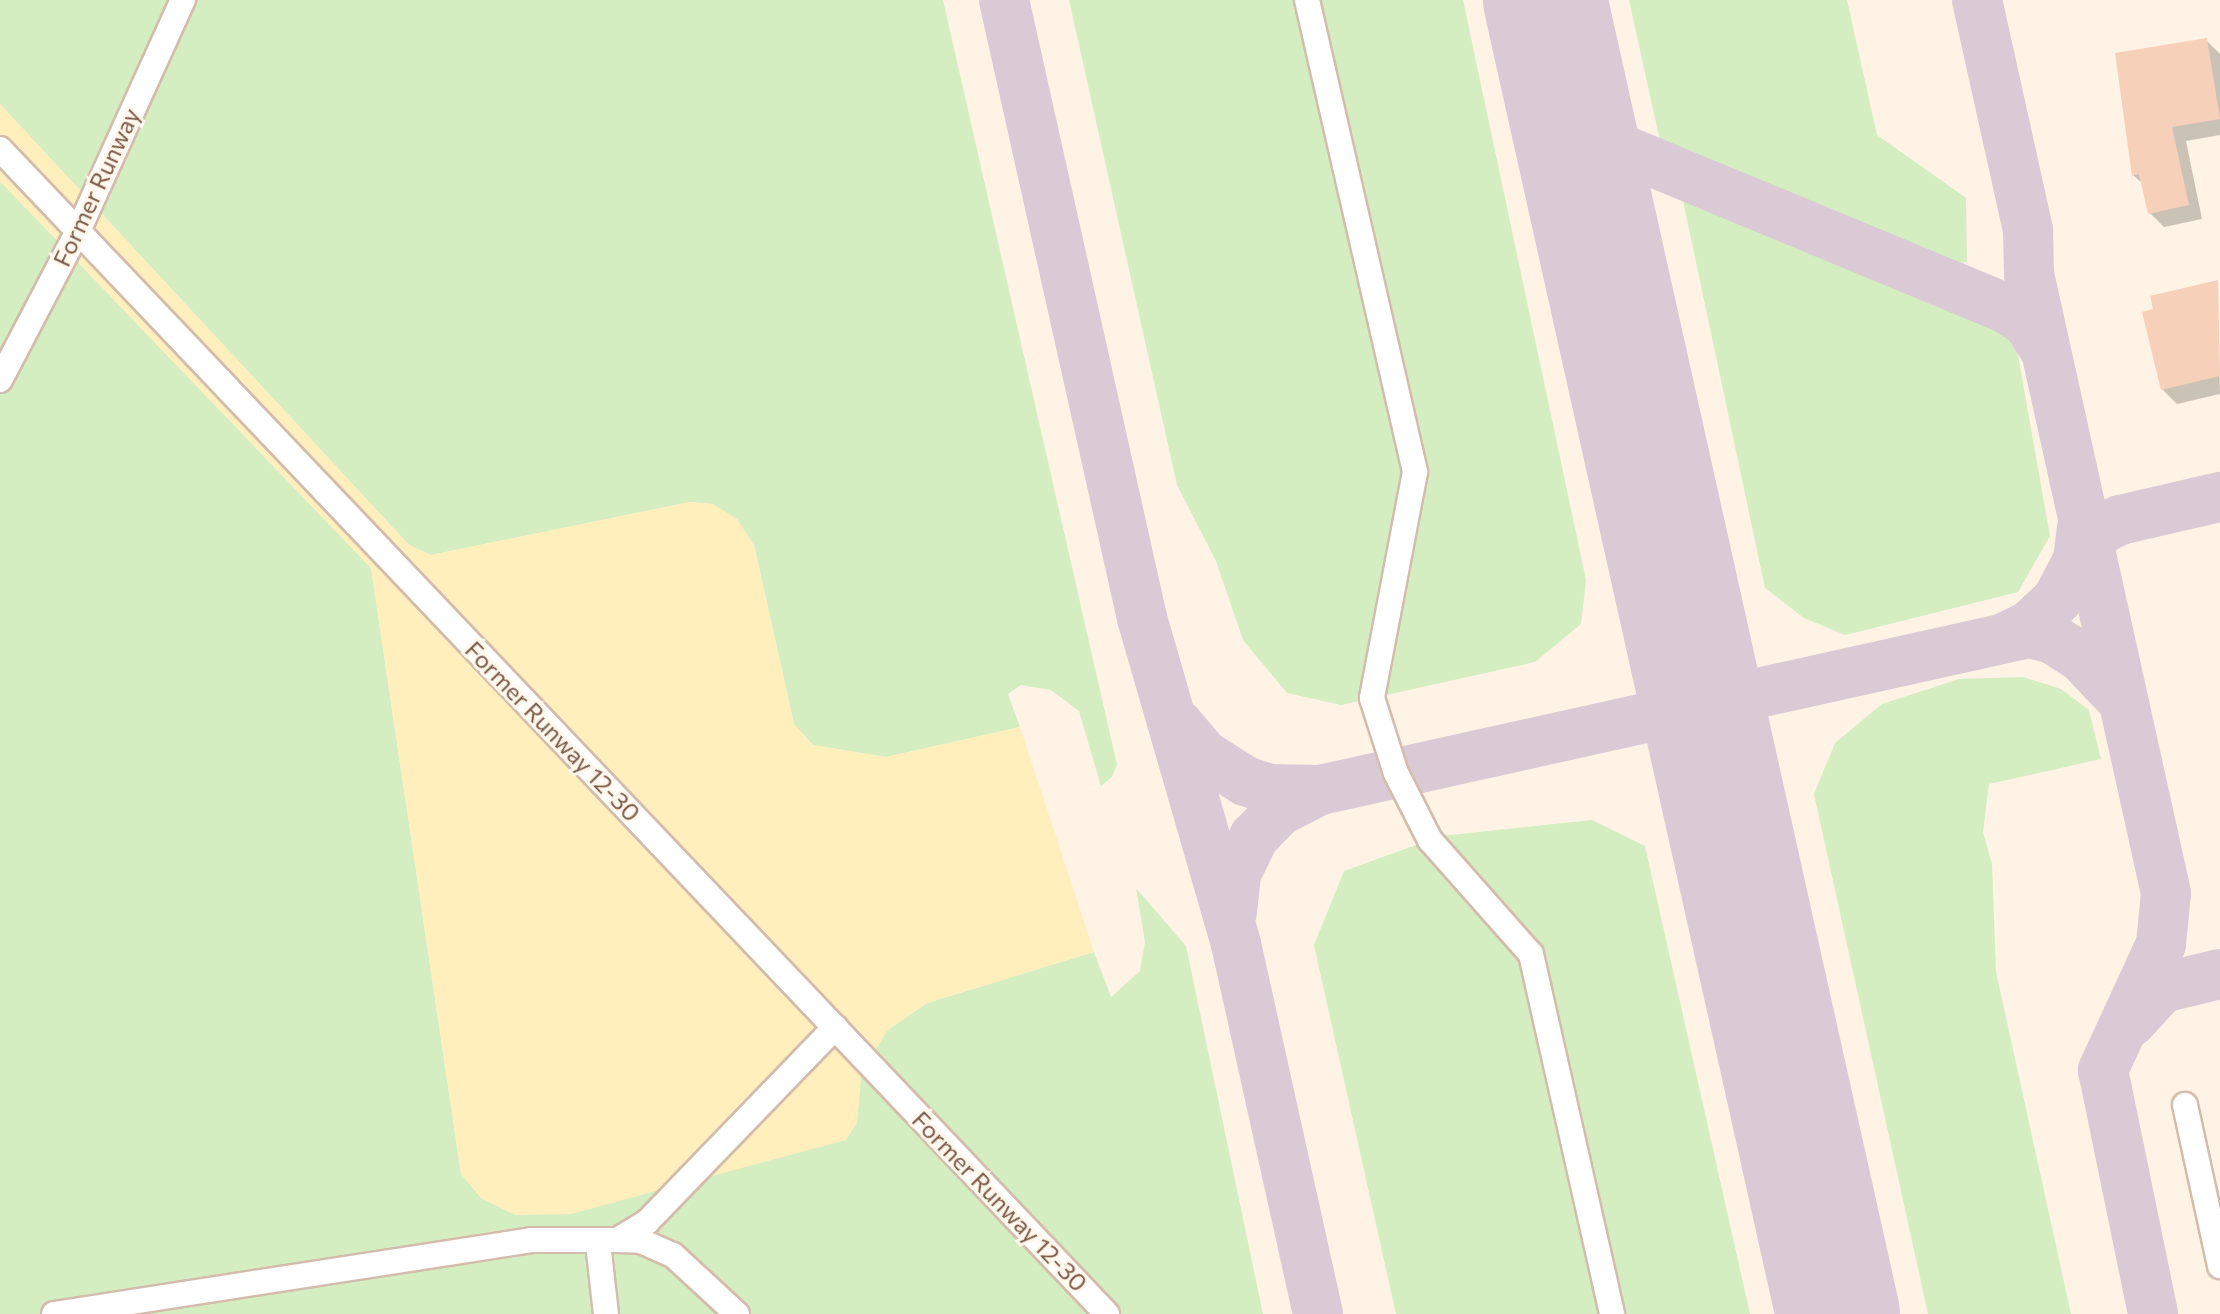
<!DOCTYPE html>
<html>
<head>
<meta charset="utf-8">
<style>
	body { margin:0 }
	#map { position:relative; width:2220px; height:1314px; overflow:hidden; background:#fef3e4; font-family:Commissioner,sans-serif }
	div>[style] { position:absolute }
	.green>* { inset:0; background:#d4edc1 }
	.sand>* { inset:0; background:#ffefbd }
	.shadow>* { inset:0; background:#0003 }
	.taxiway>* { height:50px; margin:-25px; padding:0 25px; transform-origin:25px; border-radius:25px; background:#dacad6 }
	.runway>* { height:124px; margin:-62px; padding:0 62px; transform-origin:62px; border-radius:62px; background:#dacad6 }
	.building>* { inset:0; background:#f6d0b9 }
	.roads { filter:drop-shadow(2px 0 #d3bcac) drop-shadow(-2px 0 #d3bcac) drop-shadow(0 2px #d3bcac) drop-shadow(0 -2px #d3bcac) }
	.minor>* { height:24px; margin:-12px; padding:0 12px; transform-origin:12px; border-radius:12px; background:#fff }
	span { translate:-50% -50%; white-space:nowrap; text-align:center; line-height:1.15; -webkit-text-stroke:6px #fff7ec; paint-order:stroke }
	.street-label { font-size:24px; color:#795847 }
</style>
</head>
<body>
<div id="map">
	<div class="green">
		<i style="clip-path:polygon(0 0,943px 0,1117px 765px,1112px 777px,1101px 786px,1079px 711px,1051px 690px,1021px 685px,1008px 694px,1020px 727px,886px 757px,813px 745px,794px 724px,754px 545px,713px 504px,690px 502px,431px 555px,409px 545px,0 104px)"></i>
		<i style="clip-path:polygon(1069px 0,1463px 0,1586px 580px,1581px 624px,1535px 662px,1341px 705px,1287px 693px,1243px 640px,1216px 561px,1177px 485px)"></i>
		<i style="clip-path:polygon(1629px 0,1847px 0,1877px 135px,1966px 198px,1967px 262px,1950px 264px,1660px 141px)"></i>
		<i style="clip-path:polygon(0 181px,371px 568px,461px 1174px,482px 1199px,857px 1123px,861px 1075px,886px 1031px,927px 1003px,1094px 952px,1111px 997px,1140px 971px,1145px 942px,1136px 888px,1186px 946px,1263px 1314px,0 1314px)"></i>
		<i style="clip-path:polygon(1682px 196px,2014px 333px,2050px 536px,2018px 592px,1845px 635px,1804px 618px,1765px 588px)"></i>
		<i style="clip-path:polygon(2023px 677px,2061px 689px,2089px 710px,2101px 759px,1989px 784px,1983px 832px,1992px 864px,1996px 972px,2071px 1314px,1928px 1314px,1814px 794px,1835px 743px,1882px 704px,1959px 679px)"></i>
		<i style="clip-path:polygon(1592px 820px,1645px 846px,1750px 1314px,1396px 1314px,1314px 945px,1344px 871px,1441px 836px)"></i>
	</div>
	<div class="sand">
		<i style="clip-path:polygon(0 104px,409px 545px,431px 555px,690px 502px,713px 504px,737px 519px,754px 545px,794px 724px,813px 745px,886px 757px,1020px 727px,1094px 952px,927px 1003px,887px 1031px,861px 1075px,857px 1123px,846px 1140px,571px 1214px,515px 1215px,482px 1199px,461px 1174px,371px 568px,0 181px)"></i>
	</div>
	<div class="shadow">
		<i style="clip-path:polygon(2206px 40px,2220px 54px,2220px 135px,2186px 141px,2202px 219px,2164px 227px,2150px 213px,2143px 184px,2133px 175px)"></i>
		<i style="clip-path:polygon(2217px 282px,2220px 394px,2177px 404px,2162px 389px)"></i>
	</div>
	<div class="taxiway">
		<i style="left:1004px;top:0;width:633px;rotate:77.41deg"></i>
		<i style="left:1142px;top:618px;width:339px;rotate:73.9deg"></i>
		<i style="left:1236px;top:944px;width:379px;rotate:77.5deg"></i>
		<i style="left:1977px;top:0;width:236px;rotate:77.5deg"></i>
		<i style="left:2028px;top:230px;width:44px;rotate:88.7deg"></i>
		<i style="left:2029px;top:274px;width:634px;rotate:77.52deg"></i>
		<i style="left:2166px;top:893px;width:51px;rotate:95.6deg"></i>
		<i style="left:2161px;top:944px;width:139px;rotate:114.7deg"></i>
		<i style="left:2103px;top:1070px;width:249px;rotate:78.4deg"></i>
		<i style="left:1573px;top:129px;width:468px;rotate:22.5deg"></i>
		<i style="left:2005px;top:308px;width:26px;rotate:32deg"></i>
		<i style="left:2027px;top:322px;width:33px;rotate:57deg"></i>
		<i style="left:2080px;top:552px;width:33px;rotate:-46deg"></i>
		<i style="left:2103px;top:528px;width:19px;rotate:-25deg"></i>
		<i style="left:2120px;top:520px;width:103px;rotate:-13deg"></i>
		<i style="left:2006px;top:637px;width:25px;rotate:-26deg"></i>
		<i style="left:2029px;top:626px;width:38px;rotate:-43deg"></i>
		<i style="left:2057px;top:600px;width:45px;rotate:-62.3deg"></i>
		<i style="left:2078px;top:560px;width:32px;rotate:-83deg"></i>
		<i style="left:1178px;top:724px;width:39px;rotate:50deg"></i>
		<i style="left:1203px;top:754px;width:50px;rotate:32.7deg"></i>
		<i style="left:1245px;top:781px;width:26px;rotate:18deg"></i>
		<i style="left:1270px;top:789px;width:50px;rotate:1.1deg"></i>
		<i style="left:1320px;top:790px;width:726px;rotate:-12.49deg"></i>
		<i style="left:2029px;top:633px;width:25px;rotate:14deg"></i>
		<i style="left:2053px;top:639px;width:35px;rotate:33deg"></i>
		<i style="left:2082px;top:658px;width:59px;rotate:46.4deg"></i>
		<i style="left:1232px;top:912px;width:38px;rotate:-84deg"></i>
		<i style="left:1236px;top:874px;width:41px;rotate:-64.1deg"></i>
		<i style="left:1254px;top:837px;width:36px;rotate:-46deg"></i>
		<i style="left:1279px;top:811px;width:46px;rotate:-27.1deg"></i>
		<i style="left:2131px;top:1022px;width:46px;rotate:-47.6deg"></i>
		<i style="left:2162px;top:988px;width:60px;rotate:-13.6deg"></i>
	</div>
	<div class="runway">
		<i style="left:1545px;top:0;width:1346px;rotate:77.43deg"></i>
	</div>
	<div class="building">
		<i style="clip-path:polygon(2207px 38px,2220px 119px,2172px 127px,2189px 205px,2148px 214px,2139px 174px,2132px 176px,2115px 53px)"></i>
		<i style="clip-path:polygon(2218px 280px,2220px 376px,2161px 390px,2142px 312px,2153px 309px,2150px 296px)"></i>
	</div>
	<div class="roads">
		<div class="minor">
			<i style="left:1307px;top:0;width:484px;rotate:77.1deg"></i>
			<i style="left:1415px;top:472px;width:230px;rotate:100.8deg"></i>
			<i style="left:1372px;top:698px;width:79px;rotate:72.3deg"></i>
			<i style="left:1396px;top:773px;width:75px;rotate:63.1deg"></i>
			<i style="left:1430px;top:840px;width:152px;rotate:48.5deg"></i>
			<i style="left:1531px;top:954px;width:369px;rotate:77.3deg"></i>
			<i style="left:0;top:149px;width:1607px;rotate:46.46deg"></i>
			<i style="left:0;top:380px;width:168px;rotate:-62.4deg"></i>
			<i style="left:78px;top:231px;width:254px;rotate:-65.6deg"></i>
			<i style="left:2185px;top:1105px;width:165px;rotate:77.7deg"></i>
			<i style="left:617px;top:1240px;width:24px;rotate:2deg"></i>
			<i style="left:641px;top:1241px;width:35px;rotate:24deg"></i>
			<i style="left:673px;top:1255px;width:87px;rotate:42.7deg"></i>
			<i style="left:598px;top:1243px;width:71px;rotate:83.6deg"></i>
			<i style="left:54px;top:1314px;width:483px;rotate:-8.8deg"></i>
			<i style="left:531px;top:1240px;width:86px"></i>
			<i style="left:617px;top:1240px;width:35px;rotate:-31deg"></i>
			<i style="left:647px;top:1222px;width:271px;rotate:-46deg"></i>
		</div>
	</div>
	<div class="street-label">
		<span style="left:96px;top:187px;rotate:-65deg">Former Runway</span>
		<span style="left:553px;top:731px;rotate:46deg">Former Runway 12-30</span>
		<span style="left:1000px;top:1201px;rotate:46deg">Former Runway 12-30</span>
	</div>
</div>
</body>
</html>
